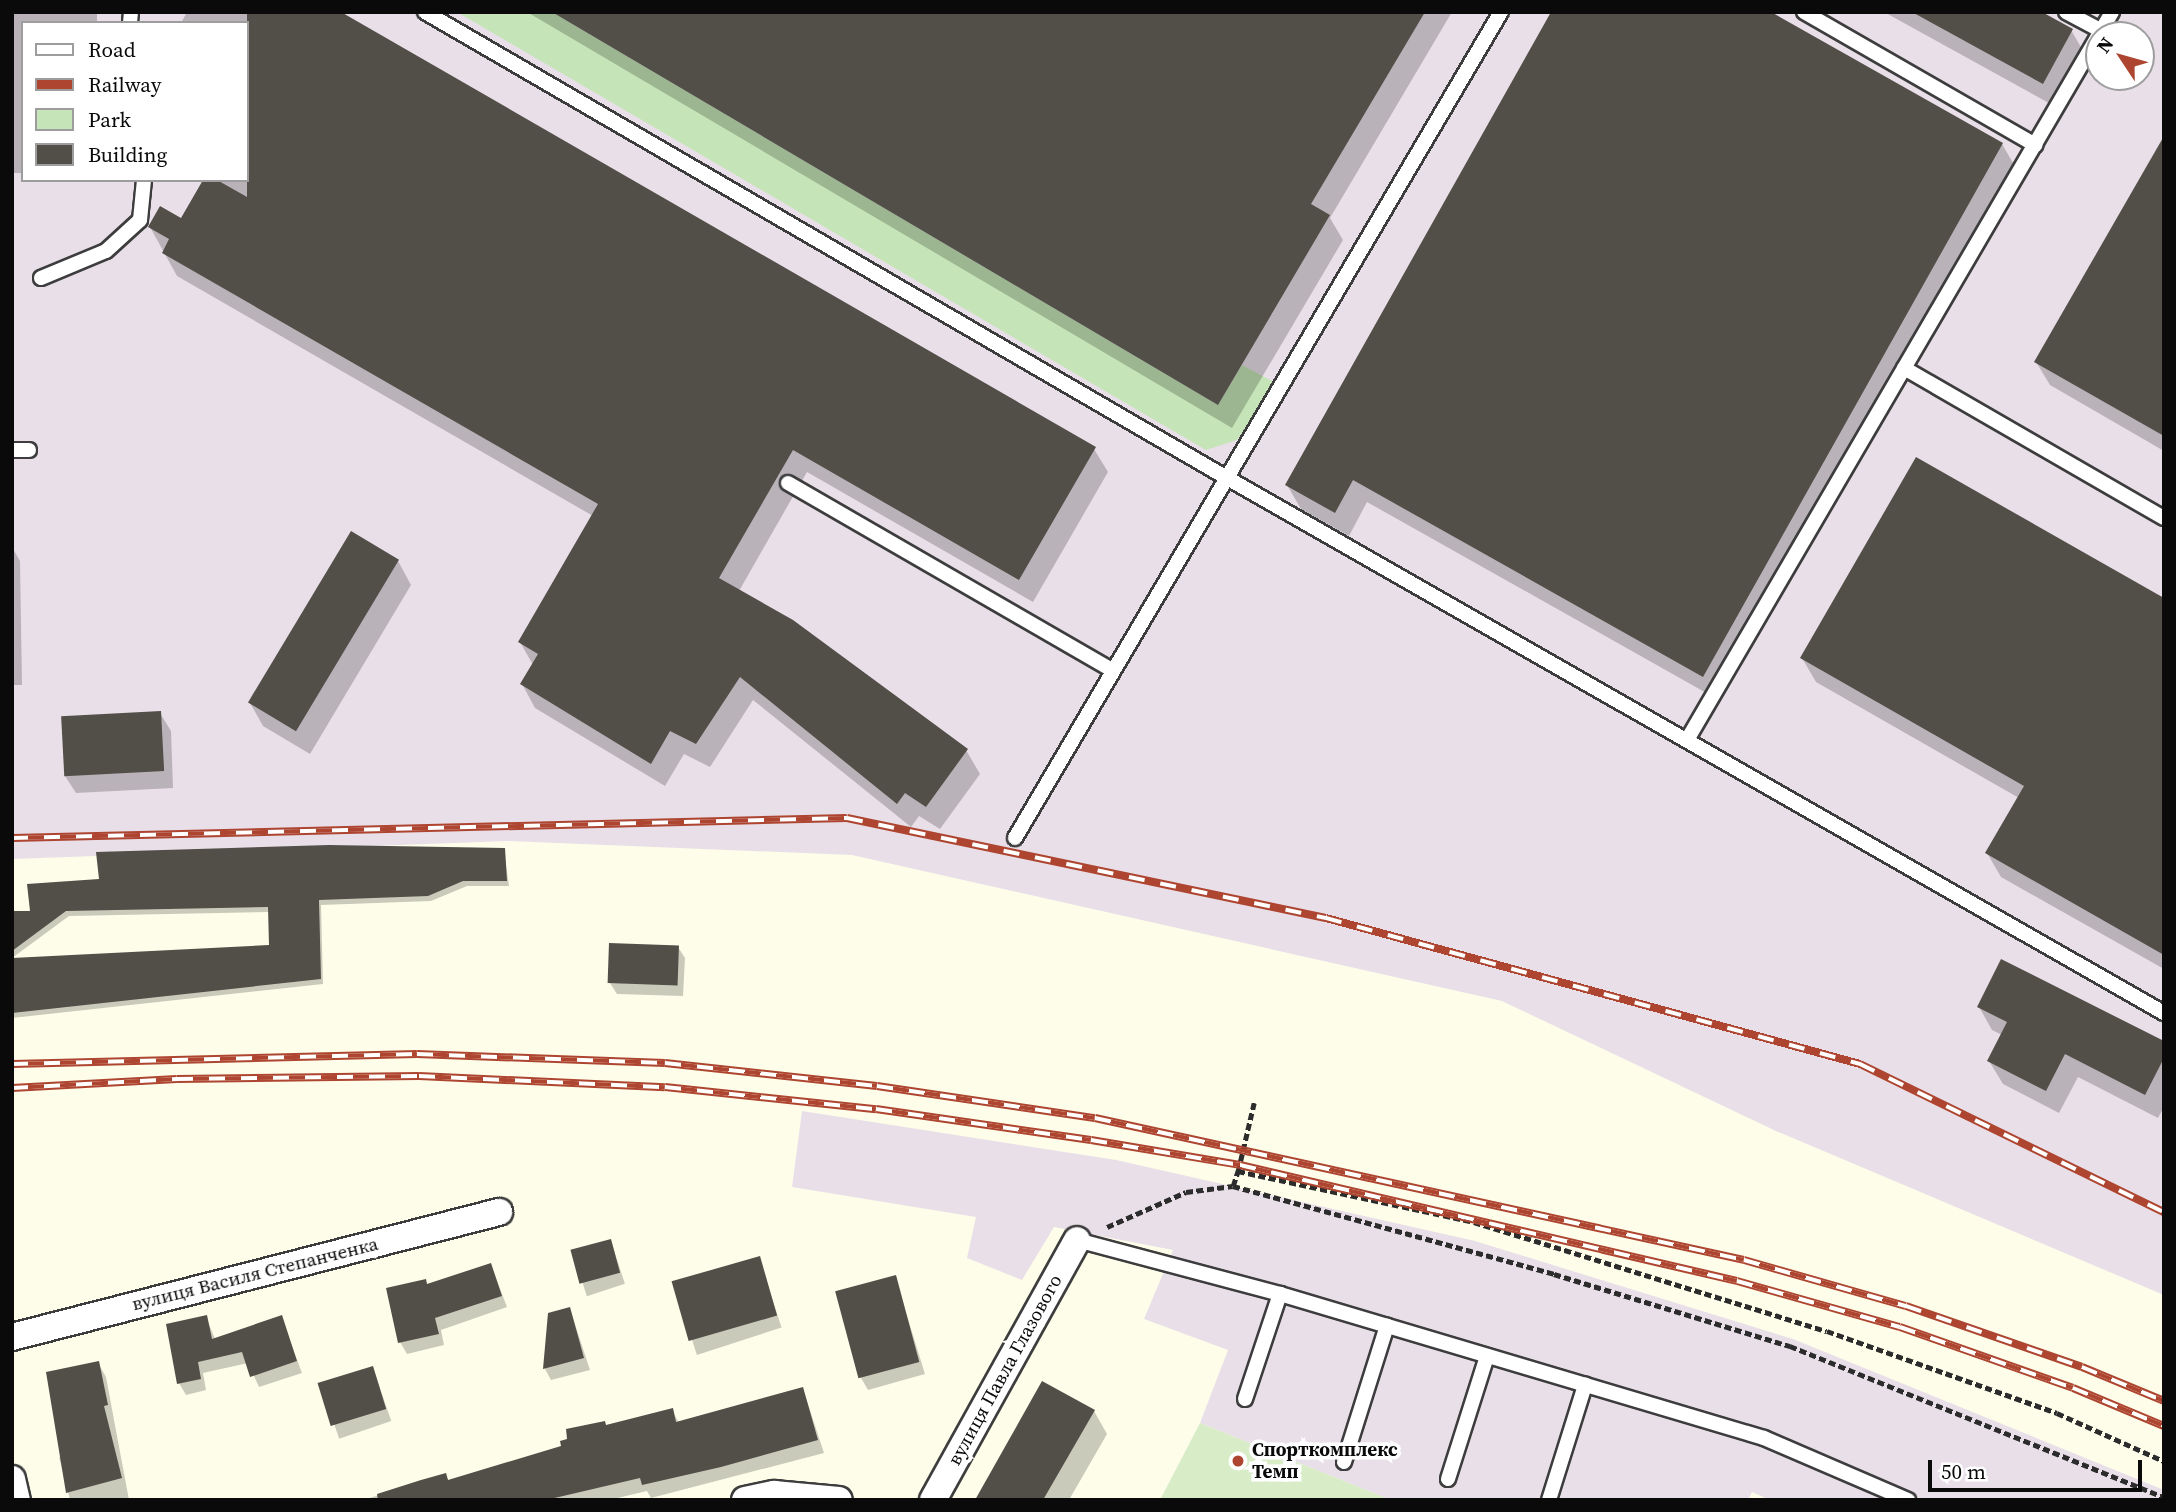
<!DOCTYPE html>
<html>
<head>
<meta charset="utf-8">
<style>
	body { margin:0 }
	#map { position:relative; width:2176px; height:1512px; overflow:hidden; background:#fdfdea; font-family:"Source Serif 4",serif }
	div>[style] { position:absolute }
	.industrial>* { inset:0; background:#e9dfe8 }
	.green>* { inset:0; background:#c5e4b7 }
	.pitch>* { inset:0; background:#d8ecc8 }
	.shadow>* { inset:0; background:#0003; transform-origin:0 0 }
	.building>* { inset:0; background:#524e48; transform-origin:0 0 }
	.path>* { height:4.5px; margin-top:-2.25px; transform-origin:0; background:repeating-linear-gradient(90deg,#2c2c2c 0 7px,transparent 0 10.5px) }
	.roads { filter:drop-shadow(2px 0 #3d3d3d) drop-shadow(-2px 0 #3d3d3d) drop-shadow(0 2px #3d3d3d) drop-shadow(0 -2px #3d3d3d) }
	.lane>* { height:14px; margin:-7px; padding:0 7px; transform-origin:7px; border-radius:7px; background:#fff }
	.street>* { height:26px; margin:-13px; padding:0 13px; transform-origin:13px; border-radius:13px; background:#fff }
	.rail>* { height:8px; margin-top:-4px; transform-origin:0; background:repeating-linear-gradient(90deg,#fff 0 16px,#ad4530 0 32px); box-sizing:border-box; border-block:2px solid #ad4530 }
	.dots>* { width:19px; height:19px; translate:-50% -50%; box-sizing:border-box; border:4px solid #fff; border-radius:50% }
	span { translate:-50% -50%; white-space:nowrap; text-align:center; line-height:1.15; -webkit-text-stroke:7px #fff; paint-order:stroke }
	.street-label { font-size:19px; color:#0a0a0a }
	.poi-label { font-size:19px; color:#0a0a0a; font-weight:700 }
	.left { translate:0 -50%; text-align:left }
	.frame { position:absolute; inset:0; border:14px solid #0a0a0a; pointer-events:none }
	.legend { position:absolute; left:21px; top:21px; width:228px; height:161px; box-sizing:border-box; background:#fff; border:2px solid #9d9d9d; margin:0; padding:9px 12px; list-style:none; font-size:21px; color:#0a0a0a }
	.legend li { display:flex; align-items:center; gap:14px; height:35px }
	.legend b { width:35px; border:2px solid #9d9d9d }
	.north { position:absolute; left:2085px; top:21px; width:70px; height:70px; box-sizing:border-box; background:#fff; border:2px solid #9d9d9d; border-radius:50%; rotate:306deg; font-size:19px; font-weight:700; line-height:28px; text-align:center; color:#0a0a0a }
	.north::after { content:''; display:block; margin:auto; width:24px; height:32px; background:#ad4530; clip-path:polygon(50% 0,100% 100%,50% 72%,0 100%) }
	.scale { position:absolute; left:1928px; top:1460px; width:214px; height:32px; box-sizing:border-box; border:4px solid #0a0a0a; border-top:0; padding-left:9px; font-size:21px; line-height:24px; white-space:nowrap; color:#0a0a0a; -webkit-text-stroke:5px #fff; paint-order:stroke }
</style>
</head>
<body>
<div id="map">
	<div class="industrial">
		<i style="clip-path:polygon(evenodd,12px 12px,2164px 12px,2164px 1295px,1776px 1131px,1502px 1001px,852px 855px,509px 841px,12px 859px,12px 12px,23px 23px,247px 23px,247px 180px,23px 180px,23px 23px,12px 12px,2099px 35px,2141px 35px,2141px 77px,2099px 77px,2099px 35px)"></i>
		<i style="clip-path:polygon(802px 1111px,1116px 1160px,1475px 1241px,1793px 1339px,2164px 1490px,2164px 1500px,1770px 1500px,1752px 1492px,1748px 1500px,1391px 1500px,1200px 1423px,1228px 1350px,1144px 1319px,1173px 1250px,1054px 1227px,1022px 1280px,967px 1258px,976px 1217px,792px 1187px)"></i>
	</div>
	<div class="green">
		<i style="clip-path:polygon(457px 12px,552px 12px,1218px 405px,1242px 365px,1276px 383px,1237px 440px,1206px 450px)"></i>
	</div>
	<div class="pitch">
		<i style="clip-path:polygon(1200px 1423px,1391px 1500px,1160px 1500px)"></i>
	</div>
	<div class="shadow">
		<i style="clip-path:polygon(12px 12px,97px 12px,97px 23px,23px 23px,23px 173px,12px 173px)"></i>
		<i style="clip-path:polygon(187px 12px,338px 12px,1094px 449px,1108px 472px,1033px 602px,807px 472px,739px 591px,966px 750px,980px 774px,940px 829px,919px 816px,911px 827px,753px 700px,710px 767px,684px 754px,665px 786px,535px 708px,522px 684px,533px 665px,520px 642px,593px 516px,177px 276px,150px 227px,182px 221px,205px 180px,247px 180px,247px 23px,181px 23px)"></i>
		<i style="clip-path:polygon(527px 12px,1452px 12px,1330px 218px,1343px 240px,1232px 428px)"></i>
		<i style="clip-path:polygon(1884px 12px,2038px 12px,2071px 30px,2085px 54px,2056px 107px)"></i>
		<i style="clip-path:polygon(2164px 139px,2164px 451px,2050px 385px,2036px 362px)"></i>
		<i style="clip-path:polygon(2002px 144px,2016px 168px,1717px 699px,1367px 502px,1349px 536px,1301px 509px,1287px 485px)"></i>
		<i style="clip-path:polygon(12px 547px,20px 561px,22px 685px,12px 685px)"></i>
		<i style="clip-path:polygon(398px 561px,411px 585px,310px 754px,263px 726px,250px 703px)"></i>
		<i style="clip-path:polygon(2164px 600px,2164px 969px,2001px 877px,1987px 853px,2019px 798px,1816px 682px,1802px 658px)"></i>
		<i style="clip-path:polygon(160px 713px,171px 731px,173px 788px,76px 793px,65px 776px)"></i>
		<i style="clip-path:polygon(504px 850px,509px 886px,467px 886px,431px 901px,321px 905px,323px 984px,12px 1018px,12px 960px,271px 947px,270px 912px,69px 916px,12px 958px,12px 913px)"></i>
		<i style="clip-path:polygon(678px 947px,685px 958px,683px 996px,617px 994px,610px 983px)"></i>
		<i style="clip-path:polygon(1979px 1007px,2164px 1043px,2164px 1107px,2158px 1118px,2078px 1077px,2059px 1113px,2003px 1084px,1989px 1061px,2002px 1035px,1992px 1030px)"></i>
		<i style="left:611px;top:1241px;width:45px;height:40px;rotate:72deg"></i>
		<i style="left:759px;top:1258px;width:73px;height:89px;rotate:72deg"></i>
		<i style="clip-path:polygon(491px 1265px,507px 1307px,441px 1330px,444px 1345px,407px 1354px,400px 1342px,425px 1281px,428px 1286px)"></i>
		<i style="clip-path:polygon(895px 1277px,925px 1374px,868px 1390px,861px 1378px)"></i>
		<i style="clip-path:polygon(570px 1309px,590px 1370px,551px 1380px,545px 1369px,550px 1315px)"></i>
		<i style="clip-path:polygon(206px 1317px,215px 1339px,281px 1317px,302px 1373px,259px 1387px,248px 1363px,203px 1373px,206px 1390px,186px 1395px,179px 1383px)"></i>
		<i style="clip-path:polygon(98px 1363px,106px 1377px,129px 1500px,70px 1500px,59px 1457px,65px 1456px)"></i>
		<i style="left:373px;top:1368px;width:56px;height:55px;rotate:71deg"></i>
		<i style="clip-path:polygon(803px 1389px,824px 1453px,651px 1498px,647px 1491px,609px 1500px,363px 1500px,445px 1475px,449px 1481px,563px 1447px,607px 1427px,672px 1410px,679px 1423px)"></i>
		<i style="clip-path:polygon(1094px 1411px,1107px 1434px,1069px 1500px,977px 1500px)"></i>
	</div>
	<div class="building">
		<i style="clip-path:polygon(247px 12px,341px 12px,1096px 447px,1019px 580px,793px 450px,719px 578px,793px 620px,968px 749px,926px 807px,905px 793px,897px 804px,740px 677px,696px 744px,670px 731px,651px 764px,520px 684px,538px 654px,518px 642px,598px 504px,162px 253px,169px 239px,148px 227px,160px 206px,181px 218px,203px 180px,217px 180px,247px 197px)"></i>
		<i style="clip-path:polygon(552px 12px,1425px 12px,1311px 204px,1330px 215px,1218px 405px)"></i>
		<i style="clip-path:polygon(1551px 12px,1771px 12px,2003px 143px,1703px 677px,1353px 480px,1335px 513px,1285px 485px)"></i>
		<i style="clip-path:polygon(1912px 12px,2042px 12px,2073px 29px,2043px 84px)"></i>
		<i style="clip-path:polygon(2164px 136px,2164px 436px,2034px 362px)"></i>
		<i style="clip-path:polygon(1916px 457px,2164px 598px,2164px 955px,1985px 853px,2024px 786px,1800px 658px)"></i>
		<i style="left:351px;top:531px;width:56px;height:200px;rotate:31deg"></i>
		<i style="left:161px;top:711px;width:60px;height:100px;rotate:87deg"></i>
		<i style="clip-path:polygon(329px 845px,505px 848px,507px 881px,463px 881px,428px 896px,319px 900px,321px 979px,12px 1013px,12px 958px,269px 945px,268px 907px,66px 911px,12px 951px,12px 911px,30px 911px,27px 884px,99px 879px,96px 852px)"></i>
		<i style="left:609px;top:943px;width:70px;height:40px;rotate:2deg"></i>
		<i style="clip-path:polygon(2001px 959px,2164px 1041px,2164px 1058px,2145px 1095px,2065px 1054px,2046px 1091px,1987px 1061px,2007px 1022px,1977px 1007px)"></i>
		<i style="left:611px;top:1239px;width:35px;height:42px;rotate:75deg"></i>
		<i style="left:760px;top:1256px;width:62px;height:92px;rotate:74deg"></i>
		<i style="clip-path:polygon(491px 1263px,502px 1296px,435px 1318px,439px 1334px,398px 1343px,386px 1288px,426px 1279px,427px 1284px)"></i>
		<i style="left:896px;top:1275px;width:90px;height:63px;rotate:75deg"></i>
		<i style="clip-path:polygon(570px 1307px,584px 1358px,543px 1369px,548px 1313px)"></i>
		<i style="clip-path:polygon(207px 1315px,212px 1339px,282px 1315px,297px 1361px,250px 1377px,242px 1352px,198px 1362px,201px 1379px,177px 1384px,166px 1324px)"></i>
		<i style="clip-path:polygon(99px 1361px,108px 1405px,104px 1406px,122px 1478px,66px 1493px,46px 1372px)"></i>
		<i style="left:373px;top:1366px;width:45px;height:58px;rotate:73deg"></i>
		<i style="clip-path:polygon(1042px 1381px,1095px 1410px,1043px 1500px,975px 1500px)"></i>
		<i style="clip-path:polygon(803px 1387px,818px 1440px,721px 1467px,642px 1485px,640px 1478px,546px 1500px,378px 1500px,377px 1494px,421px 1480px,446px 1473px,448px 1480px,561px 1446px,560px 1441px,567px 1439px,566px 1429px,605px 1421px,606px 1425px,673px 1408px,676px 1422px)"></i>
	</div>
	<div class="path">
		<i style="left:1238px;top:1171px;width:70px;rotate:-76.8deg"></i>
		<i style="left:1233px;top:1186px;width:16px;rotate:-72deg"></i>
		<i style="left:1238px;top:1171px;width:241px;rotate:12.2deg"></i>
		<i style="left:1474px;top:1222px;width:369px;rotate:17.2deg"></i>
		<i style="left:1827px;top:1331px;width:244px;rotate:19.6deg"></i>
		<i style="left:2057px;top:1413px;width:117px;rotate:24.2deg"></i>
		<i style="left:1107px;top:1227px;width:86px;rotate:-23.9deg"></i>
		<i style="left:1186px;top:1192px;width:47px;rotate:-7.3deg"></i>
		<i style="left:1233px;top:1186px;width:333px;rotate:15.3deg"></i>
		<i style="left:1554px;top:1274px;width:247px;rotate:17deg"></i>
		<i style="left:1790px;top:1346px;width:403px;rotate:22deg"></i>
	</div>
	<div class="roads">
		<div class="lane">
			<i style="left:425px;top:12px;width:928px;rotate:30.16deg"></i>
			<i style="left:1227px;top:478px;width:1079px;rotate:29.73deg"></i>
			<i style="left:1804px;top:12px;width:267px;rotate:29.9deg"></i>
			<i style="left:2066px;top:12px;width:40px;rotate:28deg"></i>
			<i style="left:130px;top:23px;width:11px;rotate:-85deg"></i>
			<i style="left:41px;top:278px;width:70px;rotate:-22.6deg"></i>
			<i style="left:106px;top:251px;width:46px;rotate:-42.4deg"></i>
			<i style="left:140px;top:220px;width:40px;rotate:-84.3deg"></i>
			<i style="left:1904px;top:368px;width:300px;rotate:30deg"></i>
			<i style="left:12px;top:450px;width:17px"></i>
			<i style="left:788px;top:483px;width:375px;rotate:30deg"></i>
			<i style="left:1687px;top:740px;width:843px;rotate:-59.72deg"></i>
			<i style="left:1015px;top:838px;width:958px;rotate:-59.53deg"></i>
			<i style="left:1077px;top:1240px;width:210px;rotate:14.9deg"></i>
			<i style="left:1280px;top:1294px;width:505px;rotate:16.57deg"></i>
			<i style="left:1764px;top:1438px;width:157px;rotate:23.3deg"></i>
			<i style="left:1245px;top:1399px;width:111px;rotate:-71.6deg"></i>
			<i style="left:1344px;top:1462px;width:143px;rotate:-72.5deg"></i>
			<i style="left:1448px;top:1479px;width:129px;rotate:-72.4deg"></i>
			<i style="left:1549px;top:1500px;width:121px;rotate:-72.6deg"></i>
		</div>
		<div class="street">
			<i style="left:12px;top:1337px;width:503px;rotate:-14.4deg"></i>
			<i style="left:12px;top:1479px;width:22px;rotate:77deg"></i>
			<i style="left:745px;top:1500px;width:30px;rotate:-12deg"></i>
			<i style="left:774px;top:1494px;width:65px;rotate:5.3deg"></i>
			<i style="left:933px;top:1500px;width:297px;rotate:-61deg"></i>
		</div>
	</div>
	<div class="rail">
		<i style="left:12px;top:838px;width:835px;rotate:-1.37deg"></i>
		<i style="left:847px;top:818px;width:489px;rotate:11.8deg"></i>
		<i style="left:1326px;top:918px;width:554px;rotate:15.29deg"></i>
		<i style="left:1860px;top:1064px;width:338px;rotate:26deg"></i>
		<i style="left:12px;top:1064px;width:405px;rotate:-1.4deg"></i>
		<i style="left:417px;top:1054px;width:248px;rotate:2.1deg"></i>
		<i style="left:665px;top:1063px;width:213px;rotate:6.2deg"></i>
		<i style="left:877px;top:1086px;width:220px;rotate:8.4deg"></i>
		<i style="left:1095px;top:1118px;width:664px;rotate:12.34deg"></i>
		<i style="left:1744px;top:1260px;width:168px;rotate:15.9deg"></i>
		<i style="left:1906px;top:1306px;width:186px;rotate:19.1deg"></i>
		<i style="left:2082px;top:1367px;width:89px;rotate:22.5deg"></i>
		<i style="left:12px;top:1088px;width:165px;rotate:-3.1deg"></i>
		<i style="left:177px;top:1079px;width:242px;rotate:-0.7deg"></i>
		<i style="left:419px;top:1076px;width:246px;rotate:2.6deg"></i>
		<i style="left:665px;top:1087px;width:212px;rotate:6deg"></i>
		<i style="left:876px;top:1109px;width:217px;rotate:8.2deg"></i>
		<i style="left:1091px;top:1140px;width:151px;rotate:9.5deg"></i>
		<i style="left:1240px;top:1165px;width:510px;rotate:13.14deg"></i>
		<i style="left:1737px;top:1281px;width:169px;rotate:15.8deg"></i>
		<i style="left:1900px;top:1327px;width:183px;rotate:19.4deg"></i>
		<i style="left:2073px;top:1388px;width:99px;rotate:22.7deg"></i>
	</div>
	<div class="dots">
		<i style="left:1238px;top:1461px;background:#ad4530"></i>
	</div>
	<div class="street-label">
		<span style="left:255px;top:1274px;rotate:-14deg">вулиця Василя Степанченка</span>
		<span style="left:1005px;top:1370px;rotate:-61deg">вулиця Павла Глазового</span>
	</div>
	<div class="poi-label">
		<span class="left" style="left:1252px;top:1461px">Спорткомплекс<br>Темп</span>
	</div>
	<div class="frame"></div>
	<ul class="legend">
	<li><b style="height:9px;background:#fff"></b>Road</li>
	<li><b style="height:9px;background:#ad4530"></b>Railway</li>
	<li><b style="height:19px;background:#c5e4b7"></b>Park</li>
	<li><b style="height:19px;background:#524e48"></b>Building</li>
	</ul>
	<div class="north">N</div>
	<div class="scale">50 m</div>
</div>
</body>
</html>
